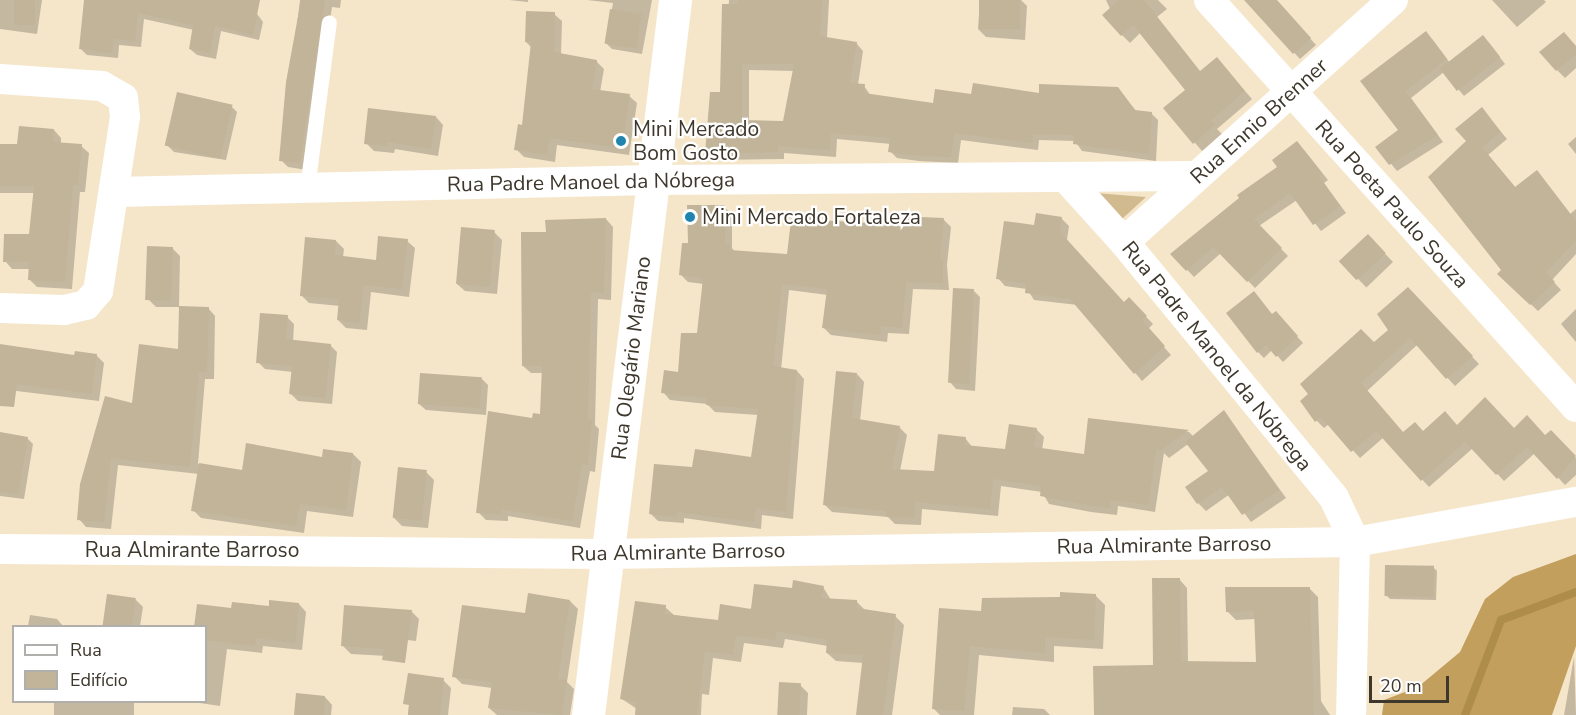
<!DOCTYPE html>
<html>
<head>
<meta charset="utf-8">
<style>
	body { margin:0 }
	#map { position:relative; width:1576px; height:715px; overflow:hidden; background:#f5e6ca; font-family:"Nunito Sans",sans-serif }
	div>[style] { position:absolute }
	.green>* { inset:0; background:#d2ba8f }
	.forest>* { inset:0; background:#c29f5d }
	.shadow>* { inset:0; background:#0003; transform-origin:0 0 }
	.stream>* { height:8px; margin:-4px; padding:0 4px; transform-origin:4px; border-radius:4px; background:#ae8c49 }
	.building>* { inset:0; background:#c2b499; transform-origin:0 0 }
	.service>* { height:15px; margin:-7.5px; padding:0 7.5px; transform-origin:7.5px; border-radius:7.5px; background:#fff }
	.minor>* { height:30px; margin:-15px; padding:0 15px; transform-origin:15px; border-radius:15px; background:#fff }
	.tertiary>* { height:33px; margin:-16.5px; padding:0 16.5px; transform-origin:16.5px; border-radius:16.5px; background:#fff }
	.dots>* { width:16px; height:16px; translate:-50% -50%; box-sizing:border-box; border:3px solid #fff; border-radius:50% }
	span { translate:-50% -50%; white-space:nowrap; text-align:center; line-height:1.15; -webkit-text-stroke:4.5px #fff; paint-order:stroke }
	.street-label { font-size:21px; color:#3d372c }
	.poi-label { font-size:21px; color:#3d372c }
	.left { translate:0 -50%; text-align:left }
	.legend { position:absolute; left:12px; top:625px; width:195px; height:78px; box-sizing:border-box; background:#fff; border:2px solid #b1afab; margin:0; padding:8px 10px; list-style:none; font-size:18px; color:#3d372c }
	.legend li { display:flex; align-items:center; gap:12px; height:30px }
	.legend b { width:30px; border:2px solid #b1afab }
	.scale { position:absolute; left:1369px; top:676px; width:80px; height:27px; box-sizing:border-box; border:3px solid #3d372c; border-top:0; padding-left:8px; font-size:18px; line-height:21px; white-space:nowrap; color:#3d372c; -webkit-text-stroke:4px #fff; paint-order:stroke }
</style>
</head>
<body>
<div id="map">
	<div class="green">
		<i style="clip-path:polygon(1095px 193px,1146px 197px,1122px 219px)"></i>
	</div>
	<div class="forest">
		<i style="clip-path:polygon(1576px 554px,1576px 646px,1552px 715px,1382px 715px,1384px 700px,1418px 687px,1460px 652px,1485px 599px,1513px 577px)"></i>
	</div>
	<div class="shadow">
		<i style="clip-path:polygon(0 0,42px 0,37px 34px,0 29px)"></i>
		<i style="clip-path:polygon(86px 0,247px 0,263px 22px,259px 40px,221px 31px,216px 59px,197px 55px,190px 49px,194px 30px,144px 19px,141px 47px,119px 45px,118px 58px,87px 55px,80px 48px)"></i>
		<i style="clip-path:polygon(300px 0,341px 0,340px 8px,332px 7px,307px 170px,288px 167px,281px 160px)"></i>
		<i style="clip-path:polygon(509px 0,528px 0,528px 2px)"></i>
		<i style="clip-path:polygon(587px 0,652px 0,642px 54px,612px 49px,606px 43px,613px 3px)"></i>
		<i style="clip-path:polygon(evenodd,729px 0,829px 0,827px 38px,856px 43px,863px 51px,858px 85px,864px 86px,871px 96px,934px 105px,972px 95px,1040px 95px,1117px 88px,1137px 112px,1151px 113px,1158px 120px,1156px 161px,1082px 151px,1075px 141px,1039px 140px,1038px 150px,961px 140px,958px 163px,919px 161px,897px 158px,890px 151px,891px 144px,837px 139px,836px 157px,784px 153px,784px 159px,714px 160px,707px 153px,722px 93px,729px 0,749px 70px,794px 71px,784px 122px,749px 121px,749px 70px)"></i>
		<i style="clip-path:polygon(980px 0,1021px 0,1027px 6px,1025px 40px,986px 37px,978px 29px)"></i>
		<i style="clip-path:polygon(1106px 0,1158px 0,1167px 9px,1157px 17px,1201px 73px,1224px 67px,1252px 99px,1217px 129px,1222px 134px,1202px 151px,1165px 108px,1187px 90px,1141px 32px,1130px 43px,1122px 35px)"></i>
		<i style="clip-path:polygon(1245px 0,1276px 0,1316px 45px,1300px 59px)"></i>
		<i style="clip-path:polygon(1492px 0,1544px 0,1546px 2px,1517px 27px)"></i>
		<i style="clip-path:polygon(554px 14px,562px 21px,561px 55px,596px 61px,604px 69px,600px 92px,629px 96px,637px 103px,629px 155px,557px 145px,555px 162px,524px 157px,516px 149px,524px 126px,532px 48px,526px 42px)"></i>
		<i style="clip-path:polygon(1432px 39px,1450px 63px,1489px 43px,1505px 64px,1464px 96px,1444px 72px,1411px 98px,1443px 142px,1397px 171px,1378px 148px,1400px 130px,1362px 82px)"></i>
		<i style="clip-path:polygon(1576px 47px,1576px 68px,1565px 78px,1557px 70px)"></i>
		<i style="clip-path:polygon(231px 106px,237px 112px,226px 160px,174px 152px,168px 146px)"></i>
		<i style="clip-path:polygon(1482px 109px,1507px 139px,1488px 155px,1516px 188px,1537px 172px,1570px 214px,1576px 209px,1576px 254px,1552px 280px,1561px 290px,1538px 311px,1499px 274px,1503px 270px,1468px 141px)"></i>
		<i style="clip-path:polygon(436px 117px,443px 125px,438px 156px,395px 149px,394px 153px,374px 151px,366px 143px)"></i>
		<i style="clip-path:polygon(54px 130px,61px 138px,61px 144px,81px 146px,89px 153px,85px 192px,80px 192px,72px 289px,37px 287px,29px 279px,30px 269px,12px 269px,5px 261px,30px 235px,34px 193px,0 193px,0 146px,19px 146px)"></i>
		<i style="clip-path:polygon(1576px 137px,1576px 154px,1568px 144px)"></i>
		<i style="clip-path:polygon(1304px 150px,1328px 180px,1324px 183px,1346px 213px,1321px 231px,1297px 200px,1259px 226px,1288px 256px,1255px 288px,1221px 253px,1194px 277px,1172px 254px)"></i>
		<i style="clip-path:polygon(724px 207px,732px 214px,732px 248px,735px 252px,788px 256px,817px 217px,822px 222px,874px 225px,944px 220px,951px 227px,947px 265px,949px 290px,913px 289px,909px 334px,888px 333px,887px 342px,831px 335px,824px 328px,828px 295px,789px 290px,781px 370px,797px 371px,804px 379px,793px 519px,762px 515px,761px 529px,684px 518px,684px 523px,658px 521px,651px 514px,694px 469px,753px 458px,758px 415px,715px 412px,707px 404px,670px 400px,663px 392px,680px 374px,699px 335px,704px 284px,688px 282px,681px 275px,689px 245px)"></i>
		<i style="clip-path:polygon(1061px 218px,1069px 226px,1067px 240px,1124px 304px,1129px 299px,1153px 324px,1148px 329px,1171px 355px,1142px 381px,1078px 305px,1034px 300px,1027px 289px,1005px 286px,998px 278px,1035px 227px)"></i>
		<i style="clip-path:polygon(606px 219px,613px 227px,611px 300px,598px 299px,595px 425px,599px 429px,595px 472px,590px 471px,580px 528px,508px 516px,508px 521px,486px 520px,478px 512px,489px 413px,534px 419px,541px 415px,543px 373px,531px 373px,523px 366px,547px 234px)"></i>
		<i style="clip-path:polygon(494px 232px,502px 240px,497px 294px,465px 291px,457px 284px)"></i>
		<i style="left:1368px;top:236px;width:36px;height:37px;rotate:46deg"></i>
		<i style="clip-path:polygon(336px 241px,344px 249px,343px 257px,377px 261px,407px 241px,415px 248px,409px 297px,371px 292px,367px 330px,346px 328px,338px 320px,340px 306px,309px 303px,301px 295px)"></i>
		<i style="clip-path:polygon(172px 248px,180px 256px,179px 307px,156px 307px,148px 299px)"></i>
		<i style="clip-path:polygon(1408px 289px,1479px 364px,1455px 386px,1417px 345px,1367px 391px,1404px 434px,1457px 427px,1514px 430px,1546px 437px,1551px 432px,1576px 458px,1576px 475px,1565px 485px,1535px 453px,1504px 481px,1473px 448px,1429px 487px,1384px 437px,1360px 458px,1329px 424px,1324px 428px,1317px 421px,1302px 401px,1390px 330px)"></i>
		<i style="clip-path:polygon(974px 291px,980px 297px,975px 391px,956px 389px,950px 382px)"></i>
		<i style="clip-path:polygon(208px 308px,215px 316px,214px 379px,205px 379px,198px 464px,243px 472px,353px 454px,361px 462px,353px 517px,307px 511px,304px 533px,201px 518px,193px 510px,199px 474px,118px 465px,111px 529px,86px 527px,79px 519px,133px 405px,180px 350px)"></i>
		<i style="clip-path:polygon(1576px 309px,1576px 342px,1561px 324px)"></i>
		<i style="clip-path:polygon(1272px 316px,1281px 319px,1303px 343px,1283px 362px,1272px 350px,1264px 358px,1258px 352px)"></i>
		<i style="clip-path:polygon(287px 317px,294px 324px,293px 342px,330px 345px,337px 352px,332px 404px,298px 401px,291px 394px,293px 372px,265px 369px,258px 362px)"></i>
		<i style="clip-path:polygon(0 346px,75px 357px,96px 355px,104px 363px,99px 401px,0 389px)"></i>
		<i style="clip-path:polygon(857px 374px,864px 382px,860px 421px,899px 427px,907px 435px,900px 471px,936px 472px,965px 438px,973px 448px,1007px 451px,1036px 429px,1044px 437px,1042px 450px,1085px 456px,1089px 420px,1189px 432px,1194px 437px,1224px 412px,1286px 498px,1251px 522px,1230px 494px,1206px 511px,1198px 503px,1210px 471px,1188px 444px,1169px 458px,1164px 453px,1155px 512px,1118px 506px,1117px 515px,1091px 512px,1049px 504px,1042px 492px,1001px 486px,998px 516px,922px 509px,921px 525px,895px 524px,888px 517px,832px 512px,824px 504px)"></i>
		<i style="clip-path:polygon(482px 379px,488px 385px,486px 415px,426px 410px,419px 404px)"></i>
		<i style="clip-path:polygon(0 433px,27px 438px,33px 444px,24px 499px,0 496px)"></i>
		<i style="clip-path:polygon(426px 472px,434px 480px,428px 528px,402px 526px,394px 518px)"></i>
		<i style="clip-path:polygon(1433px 567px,1437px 571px,1436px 600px,1390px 599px,1386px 595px)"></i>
		<i style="clip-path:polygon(1179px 579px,1187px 588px,1188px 663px,1258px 663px,1256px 619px,1236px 620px,1227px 611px,1309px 588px,1318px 597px,1321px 701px,1330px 715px,1095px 715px,1155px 666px)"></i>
		<i style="clip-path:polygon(823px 587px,831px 600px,857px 602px,865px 610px,895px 616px,904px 625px,892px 715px,857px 715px,864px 663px,836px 661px,827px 653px,828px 646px,785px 639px,783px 648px,744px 643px,741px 662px,713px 658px,709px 695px,702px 694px,701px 715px,637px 715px,637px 709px,622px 699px,665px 607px,674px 615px,720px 622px,793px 590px)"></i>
		<i style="clip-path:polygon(1095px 595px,1105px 605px,1103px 649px,1054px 646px,1054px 662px,979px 655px,974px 715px,940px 715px,933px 708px,982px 613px)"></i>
		<i style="clip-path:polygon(135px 599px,143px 607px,140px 626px,104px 626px)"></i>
		<i style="clip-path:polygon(570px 601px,578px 609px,567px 682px,574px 689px,570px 715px,497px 715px,489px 708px,492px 688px,462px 684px,454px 676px,526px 615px)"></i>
		<i style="clip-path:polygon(299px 604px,306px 612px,302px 650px,263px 646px,262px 653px,227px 649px,220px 706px,193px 702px,206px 702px,206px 626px,233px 610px)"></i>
		<i style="clip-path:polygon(411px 611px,419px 619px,416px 641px,390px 638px,387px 656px,351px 654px,343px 646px)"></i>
		<i style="clip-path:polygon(30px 615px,57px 619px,63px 626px,28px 626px)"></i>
		<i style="clip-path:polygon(1574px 657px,1576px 715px,1564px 715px)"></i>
		<i style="clip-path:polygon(412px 675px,443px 680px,451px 688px,448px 715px,408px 715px)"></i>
		<i style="clip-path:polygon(800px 685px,808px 693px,807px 715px,779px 715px)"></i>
		<i style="clip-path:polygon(325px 697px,332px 705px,331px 715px,296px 715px)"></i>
		<i style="left:54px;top:702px;width:80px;height:13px"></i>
		<i style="clip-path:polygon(1013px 707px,1044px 709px,1050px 715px,1012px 715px)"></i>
	</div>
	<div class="stream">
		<i style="left:1465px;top:715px;width:102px;rotate:-69.2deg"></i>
		<i style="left:1501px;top:620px;width:80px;rotate:-20.5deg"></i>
	</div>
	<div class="building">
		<i style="left:14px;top:0;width:21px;height:25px"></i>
		<i style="clip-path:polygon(84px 0,260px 0,253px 35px,215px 26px,210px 53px,189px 49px,193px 25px,138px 13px,135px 41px,113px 39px,112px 53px,79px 49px)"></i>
		<i style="clip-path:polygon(301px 0,325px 0,300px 163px,279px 161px,286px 82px)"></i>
		<i style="clip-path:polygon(evenodd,739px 0,822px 0,820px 36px,857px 42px,850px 83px,865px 84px,864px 93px,933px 103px,935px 89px,971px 94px,973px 83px,1039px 93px,1039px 84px,1118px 87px,1135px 110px,1152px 112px,1149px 154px,1073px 144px,1074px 135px,1033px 134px,1032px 143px,954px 133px,951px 157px,911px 155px,888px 152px,890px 138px,831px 133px,830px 150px,778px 146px,778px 152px,705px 154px,710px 92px,720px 92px,722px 4px,738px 4px,739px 0,742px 64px,794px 64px,783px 121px,742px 120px,742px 64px)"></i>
		<i style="left:979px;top:0;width:41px;height:29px"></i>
		<i style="clip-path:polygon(1119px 0,1144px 0,1200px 71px,1217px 57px,1245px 91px,1211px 120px,1215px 125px,1193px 144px,1163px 108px,1185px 90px,1133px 25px,1121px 36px,1102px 15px)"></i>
		<i style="clip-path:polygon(1244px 0,1277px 0,1311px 38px,1293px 54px)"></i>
		<i style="left:610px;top:9px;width:32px;height:35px;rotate:9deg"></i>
		<i style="clip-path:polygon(526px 11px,555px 12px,554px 52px,597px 60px,592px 89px,630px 94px,622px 148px,550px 138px,547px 155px,514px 150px,518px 124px,522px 125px,531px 42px,525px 42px)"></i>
		<i style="clip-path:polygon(1426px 31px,1447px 59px,1405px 91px,1438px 135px,1389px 165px,1375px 147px,1398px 130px,1360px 81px)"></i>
		<i style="clip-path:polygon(1564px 32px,1576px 46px,1576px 54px,1556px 71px,1539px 52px)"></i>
		<i style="left:1483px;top:35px;width:28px;height:55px;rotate:52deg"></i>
		<i style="left:177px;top:92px;width:57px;height:55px;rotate:13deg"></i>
		<i style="clip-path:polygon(1482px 107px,1501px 132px,1482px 147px,1515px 187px,1537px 170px,1576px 221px,1576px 241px,1546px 272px,1555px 282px,1530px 305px,1497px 274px,1501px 270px,1428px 177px,1466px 141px,1455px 129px)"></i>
		<i style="clip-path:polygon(368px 108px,436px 116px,431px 149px,387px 142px,387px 146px,364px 144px)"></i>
		<i style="clip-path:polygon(19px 126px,54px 129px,53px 142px,82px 144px,78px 185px,73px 185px,65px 282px,28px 280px,29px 262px,3px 262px,4px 234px,29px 234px,34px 186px,0 186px,0 144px,17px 144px)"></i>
		<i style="clip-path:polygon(1297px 141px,1322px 173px,1319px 176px,1340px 206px,1313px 225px,1290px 193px,1254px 219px,1282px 248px,1247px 282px,1213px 247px,1186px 271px,1170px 254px,1239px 198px,1237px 195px,1277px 167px,1272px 160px)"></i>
		<i style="clip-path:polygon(687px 205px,725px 205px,725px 244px,730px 244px,730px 250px,787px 254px,792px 212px,818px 215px,817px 220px,872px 223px,873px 215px,944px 218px,940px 259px,943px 259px,943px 283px,906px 282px,902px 328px,881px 326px,880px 335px,822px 328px,827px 289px,782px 284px,773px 366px,797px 370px,786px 512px,756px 508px,754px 522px,677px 512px,677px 517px,649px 514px,654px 464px,692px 467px,695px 449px,751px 457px,758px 409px,706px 405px,707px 398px,661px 393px,664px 370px,678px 372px,681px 333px,697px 333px,703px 278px,679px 275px,682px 243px,688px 243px)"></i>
		<i style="clip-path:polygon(1036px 213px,1062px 217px,1060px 232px,1124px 302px,1129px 297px,1147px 316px,1142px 320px,1165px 346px,1134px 374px,1070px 299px,1025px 293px,1026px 283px,996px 279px,1004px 221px,1034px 225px)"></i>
		<i style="clip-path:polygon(606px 218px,604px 293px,591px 292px,588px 419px,592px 420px,588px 465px,582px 464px,572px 521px,501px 509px,501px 514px,476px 513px,488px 411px,532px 418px,533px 413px,540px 414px,542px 366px,522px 366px,521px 232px,546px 232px,545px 220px)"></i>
		<i style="left:461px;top:227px;width:34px;height:57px;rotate:5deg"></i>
		<i style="left:1368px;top:234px;width:26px;height:40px;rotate:47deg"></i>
		<i style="clip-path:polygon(378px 236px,408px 239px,402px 289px,364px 285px,359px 323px,337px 320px,339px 299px,300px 296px,305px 237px,336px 240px,335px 255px,376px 260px)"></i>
		<i style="left:147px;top:246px;width:26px;height:54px;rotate:2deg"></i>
		<i style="clip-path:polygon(1408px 287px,1473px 356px,1446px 379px,1410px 338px,1361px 383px,1403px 432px,1415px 422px,1423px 431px,1445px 411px,1457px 425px,1485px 397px,1514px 428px,1527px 415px,1545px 435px,1551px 430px,1576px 456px,1557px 479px,1527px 447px,1496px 475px,1465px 442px,1421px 481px,1376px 431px,1351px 452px,1321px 417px,1315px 422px,1300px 401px,1308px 394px,1300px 384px,1361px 329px,1374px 342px,1388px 330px,1377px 314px)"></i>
		<i style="left:953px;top:288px;width:21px;height:95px;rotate:3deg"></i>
		<i style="clip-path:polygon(1254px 291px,1272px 314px,1276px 311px,1298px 336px,1276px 357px,1266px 345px,1257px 353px,1226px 313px)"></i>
		<i style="clip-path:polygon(179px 306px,209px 307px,207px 372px,199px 372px,190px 467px,111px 458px,104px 522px,77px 520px,80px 484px,105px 396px,132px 403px,139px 344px,178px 349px)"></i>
		<i style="clip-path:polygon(260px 313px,288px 315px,286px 339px,331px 344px,325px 398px,289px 394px,292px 366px,256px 363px)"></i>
		<i style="clip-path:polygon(0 344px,74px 355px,75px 351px,97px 354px,92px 394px,17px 384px,14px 407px,0 406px)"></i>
		<i style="clip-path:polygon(836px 371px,857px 373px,852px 418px,900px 426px,892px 469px,934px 471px,938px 434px,966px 437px,965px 445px,1005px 449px,1009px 424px,1037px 428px,1034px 447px,1084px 454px,1088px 418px,1189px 430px,1160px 451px,1157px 447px,1148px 505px,1111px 500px,1109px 508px,1082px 504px,1040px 496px,1041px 486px,993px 479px,990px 509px,915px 502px,914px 518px,886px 517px,886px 511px,823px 505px)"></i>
		<i style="left:420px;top:373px;width:62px;height:31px;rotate:4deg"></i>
		<i style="clip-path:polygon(1224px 410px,1279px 490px,1242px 515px,1222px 487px,1197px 504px,1185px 487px,1208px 471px,1185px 442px)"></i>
		<i style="clip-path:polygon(0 432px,28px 437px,18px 494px,0 491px)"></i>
		<i style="clip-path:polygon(246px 443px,322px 457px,323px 449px,353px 453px,346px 510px,300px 504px,296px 526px,191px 511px,199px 463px,242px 470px)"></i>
		<i style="left:398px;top:467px;width:29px;height:51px;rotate:6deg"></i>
		<i style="left:1385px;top:565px;width:49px;height:31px;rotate:1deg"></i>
		<i style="clip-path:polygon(1152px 578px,1180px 578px,1181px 661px,1256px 662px,1254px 611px,1226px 612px,1225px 587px,1310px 587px,1314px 715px,1094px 715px,1093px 666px,1153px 665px)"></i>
		<i style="clip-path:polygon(793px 580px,824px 586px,821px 598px,857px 600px,857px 608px,896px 614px,883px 715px,856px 715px,863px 655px,826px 653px,827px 640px,776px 631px,775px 640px,736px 635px,733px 655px,705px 651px,697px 715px,635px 715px,636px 702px,620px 699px,635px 601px,666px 605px,665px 614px,718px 620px,720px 604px,751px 609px,754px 584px,792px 588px)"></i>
		<i style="clip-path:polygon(1060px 592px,1096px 594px,1094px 640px,1045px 637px,1045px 653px,970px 646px,964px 711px,932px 709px,939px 608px,981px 611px,982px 598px,1060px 597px)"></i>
		<i style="clip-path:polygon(528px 593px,570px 600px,558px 679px,567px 680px,562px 715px,488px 708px,492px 682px,452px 677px,462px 605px,525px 613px)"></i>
		<i style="left:107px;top:594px;width:29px;height:33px;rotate:8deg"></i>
		<i style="clip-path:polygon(269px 600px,299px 603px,295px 643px,256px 638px,255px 646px,206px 640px,206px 627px,194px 627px,197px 604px,231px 608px,232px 602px,269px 606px)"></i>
		<i style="clip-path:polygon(344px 605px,412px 610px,405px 663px,382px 660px,384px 649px,341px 646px)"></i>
		<i style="clip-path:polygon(408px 673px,444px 678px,440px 715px,408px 715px,409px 705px,403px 704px)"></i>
		<i style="left:779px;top:682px;width:22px;height:33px;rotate:3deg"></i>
		<i style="clip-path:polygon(296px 693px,325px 696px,324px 715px,294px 715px)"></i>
	</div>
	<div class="service">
		<i style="left:307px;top:188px;width:167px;rotate:-82.5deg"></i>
	</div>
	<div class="minor">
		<i style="left:1209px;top:0;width:548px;rotate:47.96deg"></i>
		<i style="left:0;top:79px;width:102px;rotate:3.9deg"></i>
		<i style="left:102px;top:86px;width:24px;rotate:30deg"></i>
		<i style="left:123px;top:98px;width:19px;rotate:84deg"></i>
		<i style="left:125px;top:117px;width:176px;rotate:98.8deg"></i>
		<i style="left:98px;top:291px;width:18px;rotate:131deg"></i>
		<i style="left:86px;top:305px;width:23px;rotate:167deg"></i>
		<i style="left:64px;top:310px;width:64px;rotate:-178.2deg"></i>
		<i style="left:1067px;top:179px;width:85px;rotate:47.9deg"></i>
		<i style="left:1124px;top:242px;width:331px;rotate:50.6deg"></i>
		<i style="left:1334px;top:498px;width:49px;rotate:64.5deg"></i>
		<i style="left:1355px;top:542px;width:173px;rotate:91.3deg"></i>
		<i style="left:115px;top:192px;width:538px;rotate:-1.28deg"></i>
		<i style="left:653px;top:180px;width:543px;rotate:-0.42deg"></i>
		<i style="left:1124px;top:242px;width:362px;rotate:-42deg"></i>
		<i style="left:0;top:549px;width:607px;rotate:0.47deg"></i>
		<i style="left:607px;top:554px;width:748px;rotate:-0.92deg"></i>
		<i style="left:1355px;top:542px;width:225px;rotate:-10.3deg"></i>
	</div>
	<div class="tertiary">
		<i style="left:588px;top:715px;width:720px;rotate:-83.06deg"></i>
	</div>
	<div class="dots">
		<i style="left:621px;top:141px;background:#2184af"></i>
		<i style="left:690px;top:217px;background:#2184af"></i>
	</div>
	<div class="street-label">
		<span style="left:1259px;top:121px;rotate:-42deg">Rua Ennio Brenner</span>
		<span style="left:591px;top:182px;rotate:-1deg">Rua Padre Manoel da Nóbrega</span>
		<span style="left:1392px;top:204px;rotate:48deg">Rua Poeta Paulo Souza</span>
		<span style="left:1217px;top:356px;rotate:51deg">Rua Padre Manoel da Nóbrega</span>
		<span style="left:631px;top:358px;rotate:-83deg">Rua Olegário Mariano</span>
		<span style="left:1164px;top:545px;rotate:-1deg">Rua Almirante Barroso</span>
		<span style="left:192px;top:550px">Rua Almirante Barroso</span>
		<span style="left:678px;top:552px;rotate:-1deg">Rua Almirante Barroso</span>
	</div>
	<div class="poi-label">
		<span class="left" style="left:633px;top:141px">Mini Mercado<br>Bom Gosto</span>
		<span class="left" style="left:702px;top:217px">Mini Mercado Fortaleza</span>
	</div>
	<ul class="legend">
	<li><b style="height:8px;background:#fff"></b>Rua</li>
	<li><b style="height:16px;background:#c2b499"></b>Edifício</li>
	</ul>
	<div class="scale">20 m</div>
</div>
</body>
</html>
